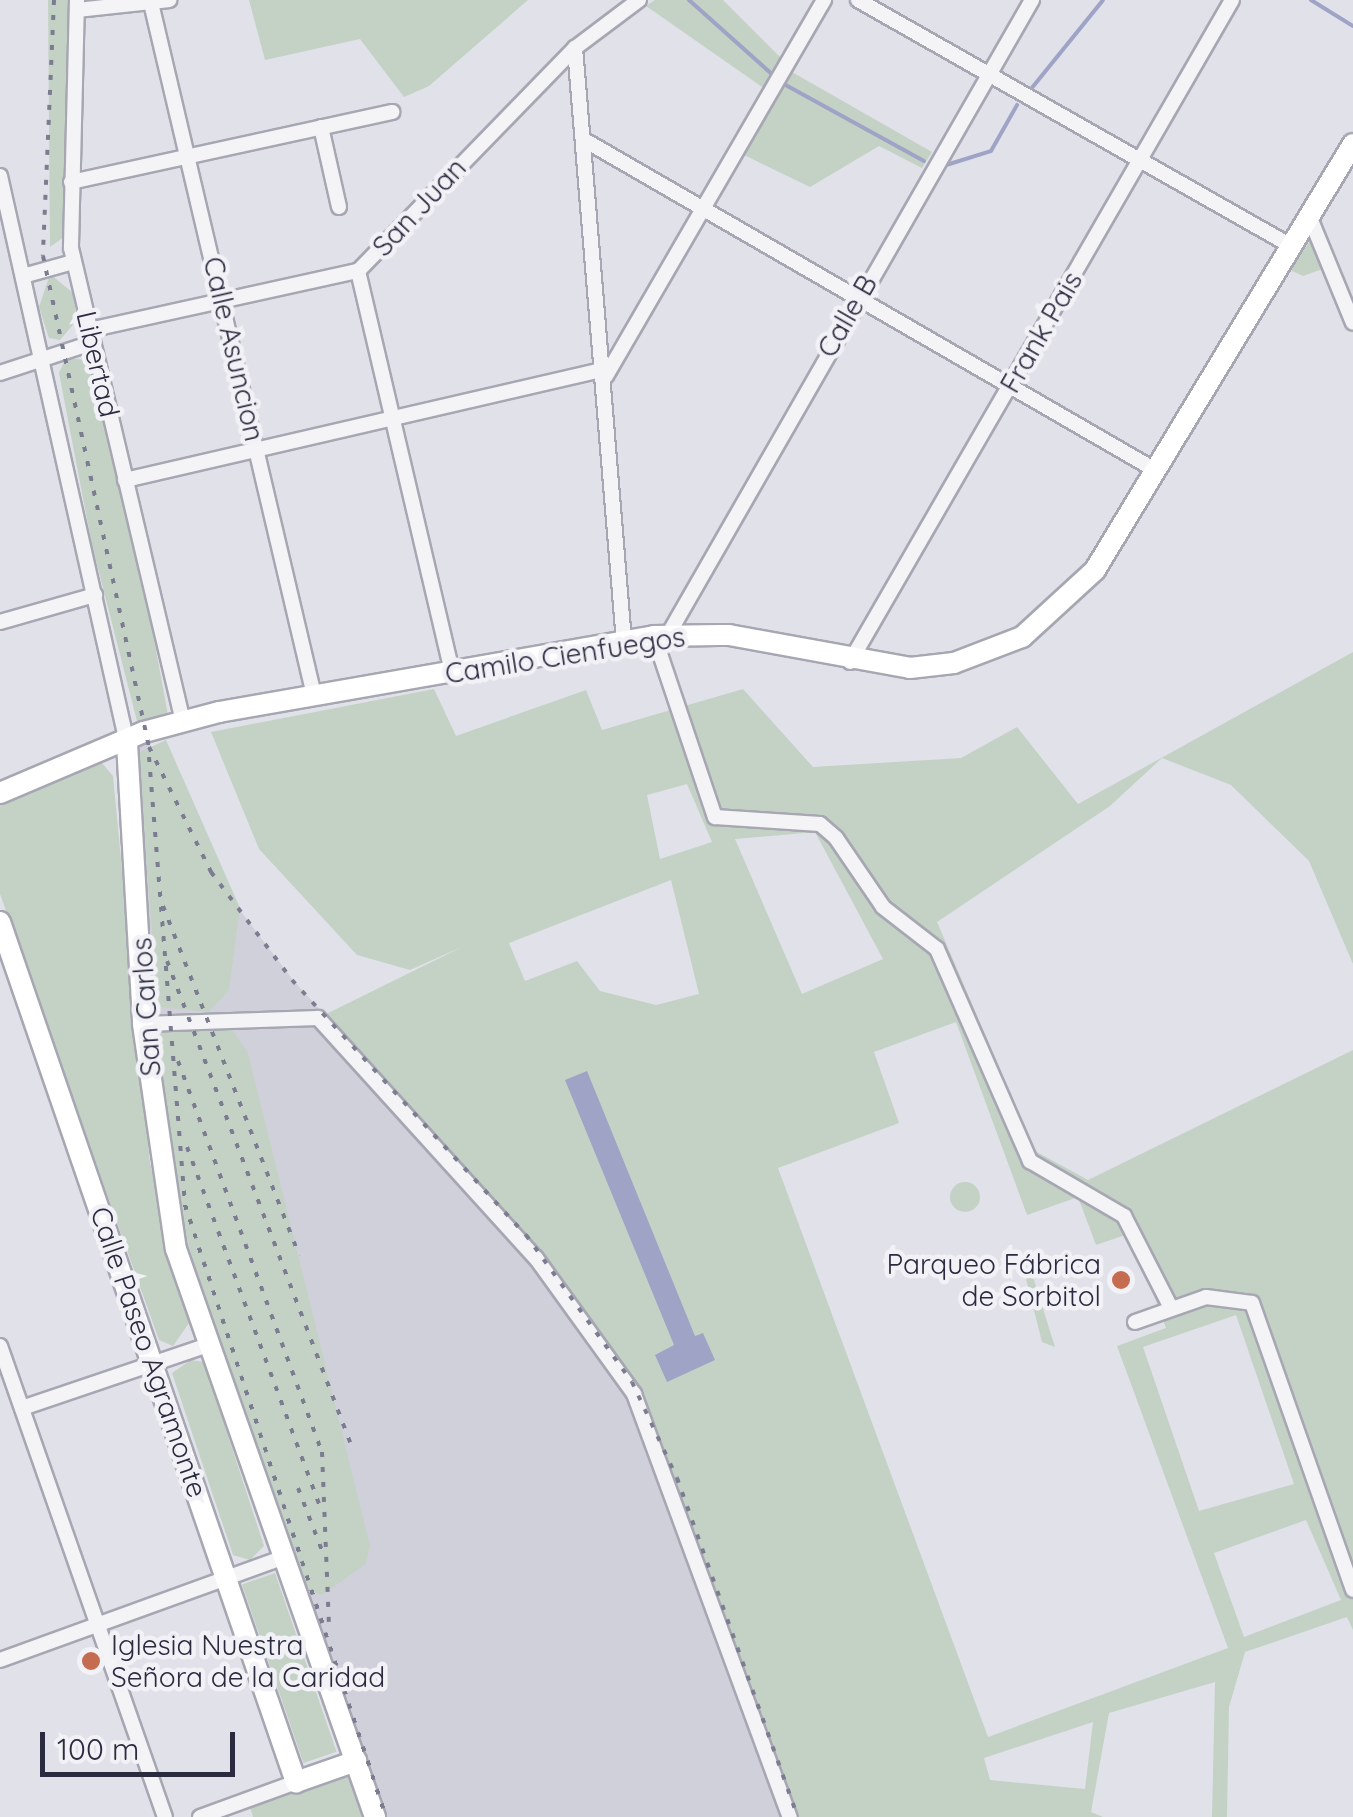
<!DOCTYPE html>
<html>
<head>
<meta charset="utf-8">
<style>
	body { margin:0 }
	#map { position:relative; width:1353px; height:1817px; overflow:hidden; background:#e1e1e9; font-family:Quicksand,sans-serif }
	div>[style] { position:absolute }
	.built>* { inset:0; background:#d0d0db }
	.green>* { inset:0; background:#c3d2c5; transform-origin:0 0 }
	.round { border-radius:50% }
	.water>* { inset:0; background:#9fa3c6 }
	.stream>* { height:4px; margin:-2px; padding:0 2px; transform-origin:2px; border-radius:2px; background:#9fa3c6 }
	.roads { filter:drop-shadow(2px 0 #a7a7b3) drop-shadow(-2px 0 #a7a7b3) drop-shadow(0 2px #a7a7b3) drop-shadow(0 -2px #a7a7b3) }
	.street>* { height:14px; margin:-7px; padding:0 7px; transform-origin:7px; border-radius:7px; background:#f4f4f7 }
	.secondary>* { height:20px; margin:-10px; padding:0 10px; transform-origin:10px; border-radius:10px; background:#fff }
	.rail>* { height:4px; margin-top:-2px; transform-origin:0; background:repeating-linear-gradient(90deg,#7c7c91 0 5px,transparent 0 15px) }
	.dots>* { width:28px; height:28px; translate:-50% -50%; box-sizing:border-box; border:5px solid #f1f1f6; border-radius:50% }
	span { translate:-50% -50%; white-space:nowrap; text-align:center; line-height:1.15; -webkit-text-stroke:9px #f1f1f6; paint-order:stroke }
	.street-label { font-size:28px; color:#2b2b40 }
	.poi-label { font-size:28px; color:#2b2b40 }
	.right { translate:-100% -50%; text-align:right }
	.left { translate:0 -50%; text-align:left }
	.scale { position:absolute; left:40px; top:1732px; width:195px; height:45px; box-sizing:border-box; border:5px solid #2b2b40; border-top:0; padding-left:12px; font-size:30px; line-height:35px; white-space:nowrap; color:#2b2b40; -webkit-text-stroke:8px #f1f1f6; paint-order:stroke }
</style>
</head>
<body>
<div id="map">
	<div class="built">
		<i style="clip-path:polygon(144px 732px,211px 872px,293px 980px,526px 1235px,632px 1382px,783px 1817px,374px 1817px,176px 1249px,146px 1054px,127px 743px)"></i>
	</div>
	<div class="green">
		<i style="clip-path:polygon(48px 0,73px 0,64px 237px,50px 247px)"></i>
		<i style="clip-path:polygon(249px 0,528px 0,429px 86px,404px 97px,360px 39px,265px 60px)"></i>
		<i style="clip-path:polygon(655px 0,723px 0,785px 62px,768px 91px,646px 6px)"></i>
		<i style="clip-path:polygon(792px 72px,932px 152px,922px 168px,879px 146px,810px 187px,744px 155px)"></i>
		<i style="clip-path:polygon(1311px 240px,1328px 267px,1303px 276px,1288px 269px)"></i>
		<i style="clip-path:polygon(50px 274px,73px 293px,77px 320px,60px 340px,49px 338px,39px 307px)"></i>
		<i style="clip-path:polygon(66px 358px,89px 360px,151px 623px,168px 715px,138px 725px,92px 545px,59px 373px)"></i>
		<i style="clip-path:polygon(evenodd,1353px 652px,1353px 964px,1309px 861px,1231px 785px,1162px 758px,1110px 806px,937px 922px,1035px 1151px,1088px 1180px,1353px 1050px,1353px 1630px,1347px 1617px,1245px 1652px,1229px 1707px,1227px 1817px,1212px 1817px,1215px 1682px,1109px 1713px,1091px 1812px,1103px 1817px,788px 1817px,632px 1381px,526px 1235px,318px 1018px,464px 946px,410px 970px,357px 955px,259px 849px,211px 732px,434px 689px,456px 736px,586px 690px,602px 730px,743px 689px,813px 767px,961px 758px,1017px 727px,1078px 804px,1353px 652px,687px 784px,712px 842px,660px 859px,647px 795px,687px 784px,1353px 652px,815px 832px,883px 959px,802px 994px,735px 839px,815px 832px,1353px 652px,671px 880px,699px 994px,656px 1005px,600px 991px,577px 961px,525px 981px,509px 943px,671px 880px,1353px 652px,956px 1022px,1027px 1215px,1078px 1197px,1096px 1245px,1131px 1233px,1166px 1328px,1117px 1346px,1228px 1648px,988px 1737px,778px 1168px,899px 1123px,874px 1052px,956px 1022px,1353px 652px,1236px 1315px,1294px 1484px,1199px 1511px,1143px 1347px,1236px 1315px,1353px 652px,1306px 1520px,1341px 1600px,1244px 1637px,1214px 1553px,1306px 1520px,1353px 652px,1093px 1722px,1085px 1789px,990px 1780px,984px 1758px,1093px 1722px)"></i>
		<i style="clip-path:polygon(166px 740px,240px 908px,229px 990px,209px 1012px,158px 1007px,139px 768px,140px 752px)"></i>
		<i style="clip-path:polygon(101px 762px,113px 776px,150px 1163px,189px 1323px,173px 1346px,159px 1340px,0 894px,0 801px)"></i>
		<i style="clip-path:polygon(209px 1024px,232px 1029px,248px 1053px,370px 1545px,366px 1564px,322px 1595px,301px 1587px,183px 1229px,155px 1039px,161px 1029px)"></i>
		<i class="round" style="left:950px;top:1182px;width:30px;height:30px"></i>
		<i style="clip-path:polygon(1020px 1255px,1027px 1258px,1055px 1347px,1042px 1342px)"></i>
		<i style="clip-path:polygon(191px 1360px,204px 1362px,264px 1546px,250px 1560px,233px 1555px,172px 1373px)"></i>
		<i style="left:275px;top:1573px;width:189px;height:35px;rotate:71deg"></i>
		<i style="clip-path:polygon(356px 1761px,375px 1817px,253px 1817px,248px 1800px)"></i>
	</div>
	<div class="water">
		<i style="clip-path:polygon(587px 1071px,695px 1336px,703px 1333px,715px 1360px,667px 1382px,655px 1355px,674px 1345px,565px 1080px)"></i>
	</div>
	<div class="stream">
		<i style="left:689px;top:0;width:114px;rotate:41.8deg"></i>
		<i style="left:1311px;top:0;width:49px;rotate:31.8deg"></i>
		<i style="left:782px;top:83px;width:162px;rotate:28.8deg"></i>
		<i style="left:1031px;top:89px;width:114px;rotate:-51deg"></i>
		<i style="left:943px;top:166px;width:50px;rotate:-17.4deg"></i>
		<i style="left:991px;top:151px;width:53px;rotate:-60.5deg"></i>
	</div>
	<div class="roads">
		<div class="street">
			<i style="left:77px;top:0;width:248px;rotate:91.4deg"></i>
			<i style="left:71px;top:248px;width:486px;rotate:76.7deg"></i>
			<i style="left:858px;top:0;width:500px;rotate:29.59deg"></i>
			<i style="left:151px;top:3px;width:711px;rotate:76.75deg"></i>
			<i style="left:77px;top:10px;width:93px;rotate:-6.2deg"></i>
			<i style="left:575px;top:48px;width:595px;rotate:85.28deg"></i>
			<i style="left:321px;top:127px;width:82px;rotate:77.3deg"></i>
			<i style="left:586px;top:141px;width:660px;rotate:30.03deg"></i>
			<i style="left:0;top:176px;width:581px;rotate:77.37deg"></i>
			<i style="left:71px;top:182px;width:329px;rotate:-12.3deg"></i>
			<i style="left:1310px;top:218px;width:113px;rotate:67.7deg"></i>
			<i style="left:358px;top:271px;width:412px;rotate:76.8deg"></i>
			<i style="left:23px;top:276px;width:52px;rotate:-15.6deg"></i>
			<i style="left:89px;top:330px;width:275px;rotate:-12.4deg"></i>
			<i style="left:358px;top:271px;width:311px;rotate:-45.8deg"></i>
			<i style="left:575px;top:48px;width:80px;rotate:-36.9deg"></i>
			<i style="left:0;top:373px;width:97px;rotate:-18.1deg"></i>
			<i style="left:606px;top:376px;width:435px;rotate:-59.9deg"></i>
			<i style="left:125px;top:480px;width:492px;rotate:-13deg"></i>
			<i style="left:0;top:622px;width:99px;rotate:-15.9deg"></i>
			<i style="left:668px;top:635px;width:732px;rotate:-60.18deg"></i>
			<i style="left:654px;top:636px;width:191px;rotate:71.4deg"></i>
			<i style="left:715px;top:817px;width:105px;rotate:3.8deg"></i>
			<i style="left:820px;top:824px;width:21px;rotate:41deg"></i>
			<i style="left:836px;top:838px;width:83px;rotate:55.7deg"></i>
			<i style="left:883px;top:907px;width:68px;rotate:37.9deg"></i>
			<i style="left:937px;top:949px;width:232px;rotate:66.3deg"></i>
			<i style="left:1030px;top:1161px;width:109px;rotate:30.3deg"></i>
			<i style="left:1124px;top:1216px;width:103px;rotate:62.9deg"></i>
			<i style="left:850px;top:662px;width:764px;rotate:-60.01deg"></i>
			<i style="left:143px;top:1024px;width:175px;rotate:-2deg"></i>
			<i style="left:318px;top:1018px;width:324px;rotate:47.8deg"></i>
			<i style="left:536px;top:1258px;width:168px;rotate:54.2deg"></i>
			<i style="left:634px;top:1394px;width:451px;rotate:69.8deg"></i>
			<i style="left:1135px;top:1322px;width:75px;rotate:-19.4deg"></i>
			<i style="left:1206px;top:1297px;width:46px;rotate:7.4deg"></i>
			<i style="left:1252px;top:1303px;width:304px;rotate:70.6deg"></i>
			<i style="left:0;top:1346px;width:499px;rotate:70.7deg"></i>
			<i style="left:22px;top:1408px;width:196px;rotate:-18.7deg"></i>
			<i style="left:0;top:1660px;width:297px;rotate:-19.9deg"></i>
			<i style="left:200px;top:1817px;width:102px;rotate:-20deg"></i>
		</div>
		<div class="secondary">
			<i style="left:127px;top:743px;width:281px;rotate:86.7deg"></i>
			<i style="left:143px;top:1024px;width:227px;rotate:81.7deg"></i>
			<i style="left:176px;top:1249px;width:602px;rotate:70.69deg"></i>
			<i style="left:0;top:793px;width:156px;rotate:-23deg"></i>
			<i style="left:144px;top:732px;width:78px;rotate:-14.9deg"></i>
			<i style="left:219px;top:712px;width:442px;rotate:-9.9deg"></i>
			<i style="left:654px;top:636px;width:75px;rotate:-0.8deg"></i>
			<i style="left:729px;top:635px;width:184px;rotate:10.3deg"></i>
			<i style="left:910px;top:668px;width:44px;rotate:-6.5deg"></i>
			<i style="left:954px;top:663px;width:73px;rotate:-20.9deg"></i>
			<i style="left:1022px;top:637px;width:99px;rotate:-42.5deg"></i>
			<i style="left:1095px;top:570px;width:498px;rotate:-58.8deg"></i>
			<i style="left:0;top:922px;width:910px;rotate:71.01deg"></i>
			<i style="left:296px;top:1782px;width:64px;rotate:-19.3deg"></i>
		</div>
	</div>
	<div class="rail">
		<i style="left:54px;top:0;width:256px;rotate:92.5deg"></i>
		<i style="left:43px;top:256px;width:502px;rotate:77.82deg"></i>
		<i style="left:149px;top:747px;width:140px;rotate:63.6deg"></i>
		<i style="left:211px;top:872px;width:135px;rotate:53.1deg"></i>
		<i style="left:292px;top:980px;width:346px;rotate:47.5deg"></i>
		<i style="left:526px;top:1235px;width:181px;rotate:54.2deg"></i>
		<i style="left:632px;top:1382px;width:106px;rotate:64.9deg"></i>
		<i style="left:677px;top:1478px;width:360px;rotate:70.4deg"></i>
		<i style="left:149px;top:757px;width:449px;rotate:85.4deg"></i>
		<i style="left:185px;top:1205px;width:644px;rotate:71.82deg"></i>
		<i style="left:163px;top:906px;width:375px;rotate:68.7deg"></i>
		<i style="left:167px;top:961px;width:515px;rotate:69.17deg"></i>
		<i style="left:178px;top:1061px;width:417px;rotate:69.8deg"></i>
		<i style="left:322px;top:1452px;width:178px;rotate:87.7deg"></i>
		<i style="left:187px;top:1147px;width:381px;rotate:69.7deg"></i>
		<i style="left:298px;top:1488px;width:70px;rotate:69deg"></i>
	</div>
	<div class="dots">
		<i style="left:1121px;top:1280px;background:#c56c50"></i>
		<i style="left:91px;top:1661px;background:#c56c50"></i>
	</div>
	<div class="street-label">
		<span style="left:419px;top:207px;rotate:-47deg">San Juan</span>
		<span style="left:847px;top:316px;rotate:-60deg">Calle B</span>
		<span style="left:1041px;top:332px;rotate:-60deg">Frank Pais</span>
		<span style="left:234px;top:349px;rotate:77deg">Calle Asuncion</span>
		<span style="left:98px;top:364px;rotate:77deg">Libertad</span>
		<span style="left:565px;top:655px;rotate:-9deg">Camilo Cienfuegos</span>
		<span style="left:146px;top:1007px;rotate:-94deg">San Carlos</span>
		<span style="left:149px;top:1352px;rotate:71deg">Calle Paseo Agramonte</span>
	</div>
	<div class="poi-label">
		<span class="right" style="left:1101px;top:1280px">Parqueo Fábrica<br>de Sorbitol</span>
		<span class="left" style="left:111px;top:1661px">Iglesia Nuestra<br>Señora de la Caridad</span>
	</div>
	<div class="scale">100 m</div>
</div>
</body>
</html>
